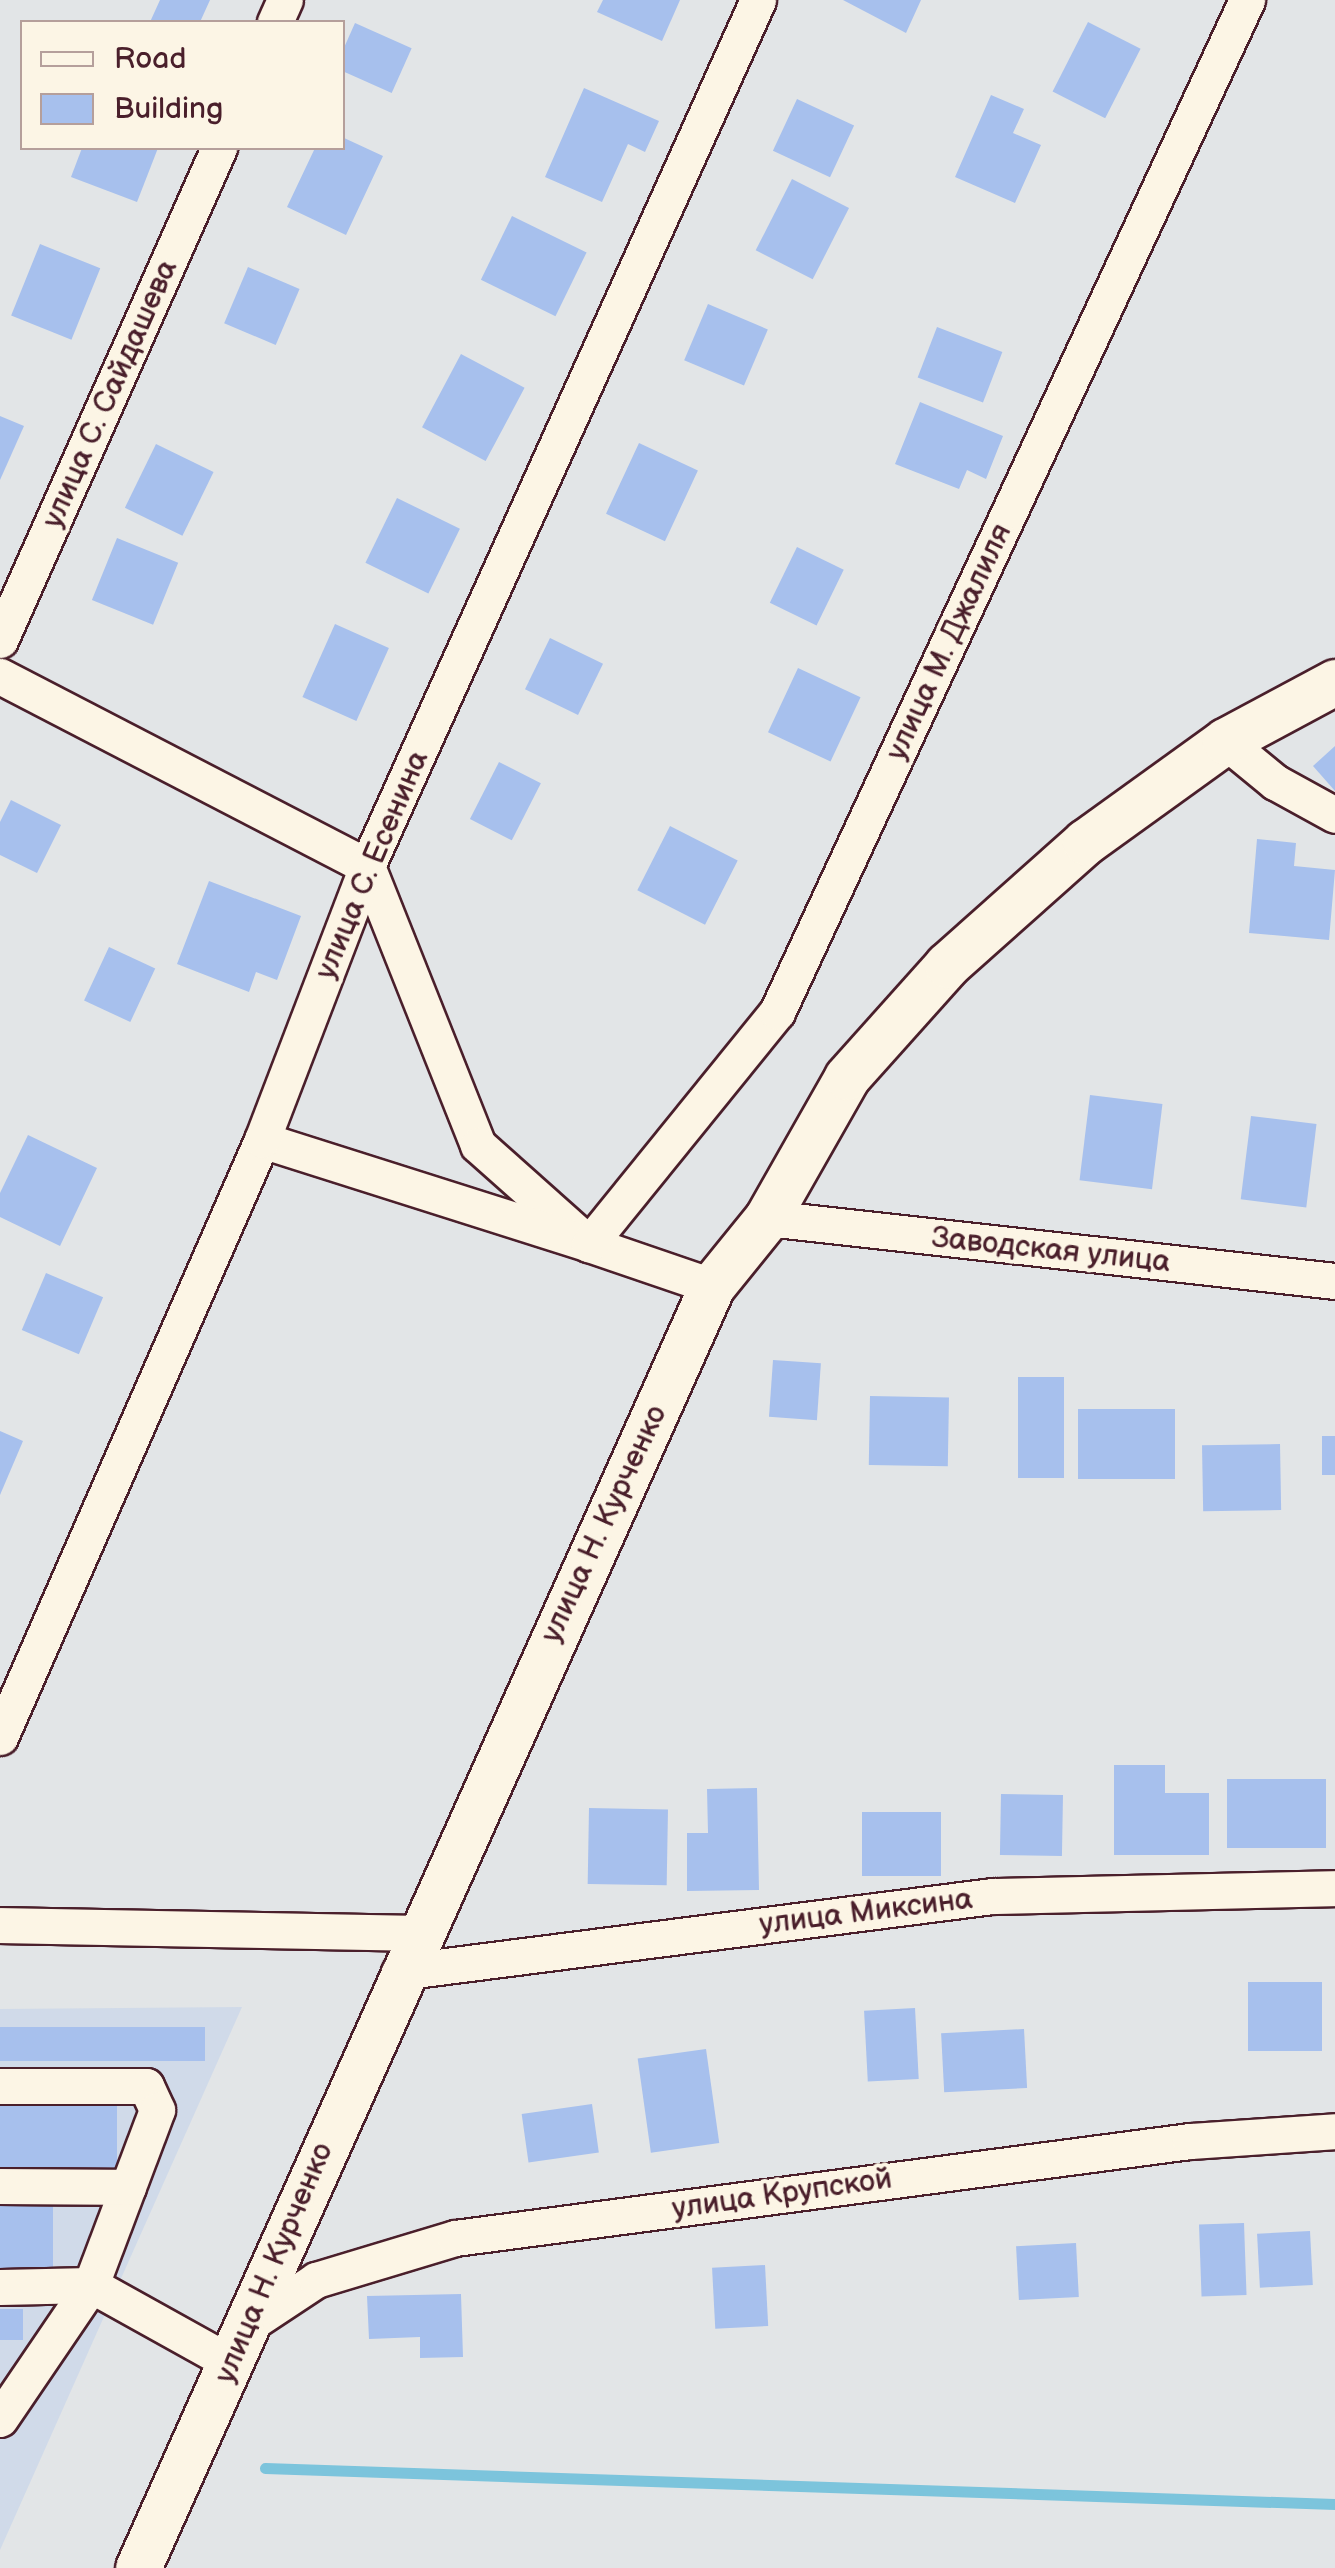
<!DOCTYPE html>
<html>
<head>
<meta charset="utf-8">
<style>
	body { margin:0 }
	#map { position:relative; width:1335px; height:2568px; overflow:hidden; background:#e2e5e7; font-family:"Balsamiq Sans",sans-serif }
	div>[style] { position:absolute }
	.built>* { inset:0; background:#d0dae9 }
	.stream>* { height:11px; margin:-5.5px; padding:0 5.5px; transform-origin:5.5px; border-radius:5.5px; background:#7cc4dc }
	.building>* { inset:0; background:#a7c0ed; transform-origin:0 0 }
	.roads { filter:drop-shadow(2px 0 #4a1f2b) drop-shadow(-2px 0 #4a1f2b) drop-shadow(0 2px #4a1f2b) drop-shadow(0 -2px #4a1f2b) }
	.minor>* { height:35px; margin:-17.5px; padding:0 17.5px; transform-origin:17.5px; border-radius:17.5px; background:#fcf5e5 }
	.major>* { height:45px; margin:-22.5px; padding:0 22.5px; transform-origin:22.5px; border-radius:22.5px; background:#fcf5e5 }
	span { translate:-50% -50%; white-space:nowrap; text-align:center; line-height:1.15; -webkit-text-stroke:8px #fcf5e5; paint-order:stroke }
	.street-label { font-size:30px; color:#4a1f2b }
	.legend { position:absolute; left:20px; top:20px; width:325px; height:130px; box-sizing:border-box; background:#fcf5e5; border:2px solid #b59f9b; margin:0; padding:12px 18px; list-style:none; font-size:30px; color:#4a1f2b }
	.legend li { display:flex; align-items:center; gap:20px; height:50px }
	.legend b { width:50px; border:2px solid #b59f9b }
</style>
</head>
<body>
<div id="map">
	<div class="built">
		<i style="clip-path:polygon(242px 2007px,0 2550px,0 2009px)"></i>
	</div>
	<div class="stream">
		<i style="left:265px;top:2468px;width:1071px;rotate:1.93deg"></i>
	</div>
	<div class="building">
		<i style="clip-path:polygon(160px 0,210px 0,200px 22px,150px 22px)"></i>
		<i style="clip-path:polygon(603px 0,680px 0,662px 41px,597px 12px)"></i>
		<i style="clip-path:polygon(843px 0,921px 0,906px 33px)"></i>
		<i style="left:1088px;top:22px;width:59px;height:78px;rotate:27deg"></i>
		<i style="left:355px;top:23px;width:62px;height:49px;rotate:24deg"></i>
		<i style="clip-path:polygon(584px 88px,659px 121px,645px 152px,628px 144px,602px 202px,545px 177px)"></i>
		<i style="clip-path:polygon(991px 95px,1024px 109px,1013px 133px,1041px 145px,1015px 203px,955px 177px)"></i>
		<i style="left:797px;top:99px;width:63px;height:57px;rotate:25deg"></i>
		<i style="clip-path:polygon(342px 137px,383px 156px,346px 235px,287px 207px,315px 148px,342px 148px)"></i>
		<i style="clip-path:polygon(82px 148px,158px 148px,137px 202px,71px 177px)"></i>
		<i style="left:792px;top:179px;width:64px;height:80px;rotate:27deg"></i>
		<i style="left:512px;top:216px;width:83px;height:71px;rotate:26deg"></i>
		<i style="left:40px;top:244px;width:65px;height:77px;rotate:22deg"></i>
		<i style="left:248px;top:267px;width:56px;height:61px;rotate:23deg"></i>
		<i style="left:708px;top:304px;width:65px;height:61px;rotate:23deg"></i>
		<i style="left:937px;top:327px;width:70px;height:54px;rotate:21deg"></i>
		<i style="left:461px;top:354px;width:72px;height:83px;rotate:28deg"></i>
		<i style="clip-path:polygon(920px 402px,1003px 436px,986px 479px,967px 470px,959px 489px,895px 464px)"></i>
		<i style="clip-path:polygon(0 416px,24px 426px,0 480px)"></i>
		<i style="left:639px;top:443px;width:65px;height:78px;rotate:25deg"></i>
		<i style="left:156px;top:444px;width:64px;height:71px;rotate:26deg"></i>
		<i style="left:397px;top:498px;width:70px;height:72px;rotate:26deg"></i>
		<i style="left:117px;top:538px;width:66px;height:67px;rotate:22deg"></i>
		<i style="left:797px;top:547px;width:52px;height:62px;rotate:26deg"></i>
		<i style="left:335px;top:624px;width:59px;height:80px;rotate:24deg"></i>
		<i style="left:550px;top:638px;width:59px;height:57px;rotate:26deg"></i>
		<i style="left:798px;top:668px;width:69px;height:71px;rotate:25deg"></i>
		<i style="clip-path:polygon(1335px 746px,1335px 791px,1313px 766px)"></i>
		<i style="left:499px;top:762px;width:47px;height:64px;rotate:27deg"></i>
		<i style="clip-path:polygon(11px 800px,61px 825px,37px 873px,0 855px,0 822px)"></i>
		<i style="left:670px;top:826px;width:76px;height:72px;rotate:27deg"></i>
		<i style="clip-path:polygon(1257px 839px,1296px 843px,1294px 866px,1335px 870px,1329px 940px,1249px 933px)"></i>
		<i style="clip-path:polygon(209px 881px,301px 916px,277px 980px,256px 972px,249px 992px,177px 964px)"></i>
		<i style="left:109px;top:947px;width:51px;height:59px;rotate:25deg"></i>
		<i style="left:1090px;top:1095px;width:73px;height:86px;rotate:7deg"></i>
		<i style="left:1251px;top:1116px;width:66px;height:84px;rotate:7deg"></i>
		<i style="clip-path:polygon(28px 1135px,97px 1168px,60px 1246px,0 1217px,0 1193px)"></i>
		<i style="left:46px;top:1273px;width:62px;height:62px;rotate:23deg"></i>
		<i style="left:773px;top:1360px;width:48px;height:57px;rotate:4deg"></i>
		<i style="left:1018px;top:1377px;width:46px;height:101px"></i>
		<i style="left:870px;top:1396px;width:79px;height:69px;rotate:1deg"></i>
		<i style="left:1175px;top:1409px;width:70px;height:97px;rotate:90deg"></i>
		<i style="clip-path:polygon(0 1431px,23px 1441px,0 1495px)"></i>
		<i style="left:1322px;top:1436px;width:13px;height:39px"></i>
		<i style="left:1280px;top:1444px;width:66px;height:78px;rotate:89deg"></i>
		<i style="clip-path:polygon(1114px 1765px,1165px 1765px,1165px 1793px,1209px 1793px,1209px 1855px,1114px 1855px)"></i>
		<i style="left:1227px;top:1779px;width:99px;height:69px"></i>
		<i style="clip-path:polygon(757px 1788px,759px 1890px,687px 1891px,687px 1833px,708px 1833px,707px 1789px)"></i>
		<i style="left:1001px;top:1794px;width:62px;height:61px;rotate:1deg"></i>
		<i style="left:589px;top:1808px;width:79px;height:76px;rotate:1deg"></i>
		<i style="left:862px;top:1812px;width:79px;height:64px"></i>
		<i style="left:1248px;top:1982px;width:74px;height:69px"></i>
		<i style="left:915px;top:2008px;width:71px;height:51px;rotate:87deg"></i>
		<i style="left:0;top:2027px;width:205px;height:34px"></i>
		<i style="left:1024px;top:2029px;width:59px;height:83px;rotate:87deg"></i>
		<i style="left:706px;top:2049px;width:95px;height:69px;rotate:82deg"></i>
		<i style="left:0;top:2104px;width:117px;height:66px"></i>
		<i style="left:592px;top:2104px;width:49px;height:71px;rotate:82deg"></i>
		<i style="left:0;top:2206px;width:53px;height:65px"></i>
		<i style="left:1244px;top:2223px;width:72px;height:45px;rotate:88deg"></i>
		<i style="left:1310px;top:2231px;width:54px;height:53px;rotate:87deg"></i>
		<i style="left:1076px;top:2243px;width:54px;height:60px;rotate:87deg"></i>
		<i style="left:765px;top:2265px;width:61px;height:53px;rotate:87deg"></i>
		<i style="clip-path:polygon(461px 2294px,463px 2357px,420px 2358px,420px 2337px,369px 2339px,367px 2296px)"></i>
		<i style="left:0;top:2309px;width:23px;height:31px"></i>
	</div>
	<div class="roads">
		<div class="minor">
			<i style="left:275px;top:22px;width:24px;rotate:-66deg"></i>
			<i style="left:0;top:640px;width:539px;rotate:-66.01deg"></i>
			<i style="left:0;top:676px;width:413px;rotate:27.4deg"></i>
			<i style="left:367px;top:866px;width:300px;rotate:68.3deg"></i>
			<i style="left:478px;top:1145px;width:149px;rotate:41.7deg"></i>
			<i style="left:589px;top:1244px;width:130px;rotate:18.9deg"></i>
			<i style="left:1225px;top:741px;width:65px;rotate:39.4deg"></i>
			<i style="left:1275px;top:782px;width:68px;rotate:28.8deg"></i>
			<i style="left:262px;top:1140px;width:343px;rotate:17.6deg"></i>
			<i style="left:589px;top:1244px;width:299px;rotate:-51deg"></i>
			<i style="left:777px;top:1012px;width:1116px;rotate:-65.09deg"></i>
			<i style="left:767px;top:1218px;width:571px;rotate:6.33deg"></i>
			<i style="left:0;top:1737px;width:652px;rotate:-66.31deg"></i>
			<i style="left:262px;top:1140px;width:293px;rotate:-69deg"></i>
			<i style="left:367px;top:866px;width:950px;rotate:-65.7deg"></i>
			<i style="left:0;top:1925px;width:417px;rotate:1.1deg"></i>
			<i style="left:399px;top:1972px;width:598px;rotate:-7.3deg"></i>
			<i style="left:992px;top:1896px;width:343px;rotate:-1.3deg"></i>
			<i style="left:0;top:2086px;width:146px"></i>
			<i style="left:146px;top:2086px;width:26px;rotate:65deg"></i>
			<i style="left:157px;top:2110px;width:187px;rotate:110.7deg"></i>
			<i style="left:91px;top:2285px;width:162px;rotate:124.2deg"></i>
			<i style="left:0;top:2186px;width:128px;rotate:0.4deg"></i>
			<i style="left:0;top:2287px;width:91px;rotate:-1.3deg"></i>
			<i style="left:91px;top:2285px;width:160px;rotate:29.1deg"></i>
			<i style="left:248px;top:2325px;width:82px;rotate:-33.5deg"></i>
			<i style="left:316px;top:2280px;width:145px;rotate:-16.8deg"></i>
			<i style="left:455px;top:2238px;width:741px;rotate:-7.52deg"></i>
			<i style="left:1190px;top:2141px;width:145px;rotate:-3.9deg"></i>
		</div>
		<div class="major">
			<i style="left:138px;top:2568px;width:1405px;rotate:-65.88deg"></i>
			<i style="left:712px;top:1286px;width:87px;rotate:-51deg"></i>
			<i style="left:767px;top:1218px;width:162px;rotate:-60.4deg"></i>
			<i style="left:847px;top:1077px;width:150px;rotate:-48.2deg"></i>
			<i style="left:947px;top:965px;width:185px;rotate:-41.7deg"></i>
			<i style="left:1085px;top:842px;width:173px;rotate:-35.8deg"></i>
			<i style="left:1225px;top:741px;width:125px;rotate:-28.2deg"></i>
		</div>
	</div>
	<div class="street-label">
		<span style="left:110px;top:394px;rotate:-66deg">улица С. Сайдашева</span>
		<span style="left:949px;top:642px;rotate:-65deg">улица М. Джалиля</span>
		<span style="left:372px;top:865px;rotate:-67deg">улица С. Есенина</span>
		<span style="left:1051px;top:1250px;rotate:6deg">Заводская улица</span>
		<span style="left:604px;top:1524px;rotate:-65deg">улица Н. Курченко</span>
		<span style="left:866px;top:1912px;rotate:-7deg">улица Миксина</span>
		<span style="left:782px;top:2194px;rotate:-8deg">улица Крупской</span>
		<span style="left:274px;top:2263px;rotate:-67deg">улица Н. Курченко</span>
	</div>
	<ul class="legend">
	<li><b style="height:12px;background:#fcf5e5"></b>Road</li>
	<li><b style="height:28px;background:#a7c0ed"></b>Building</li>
	</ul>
</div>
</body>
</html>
